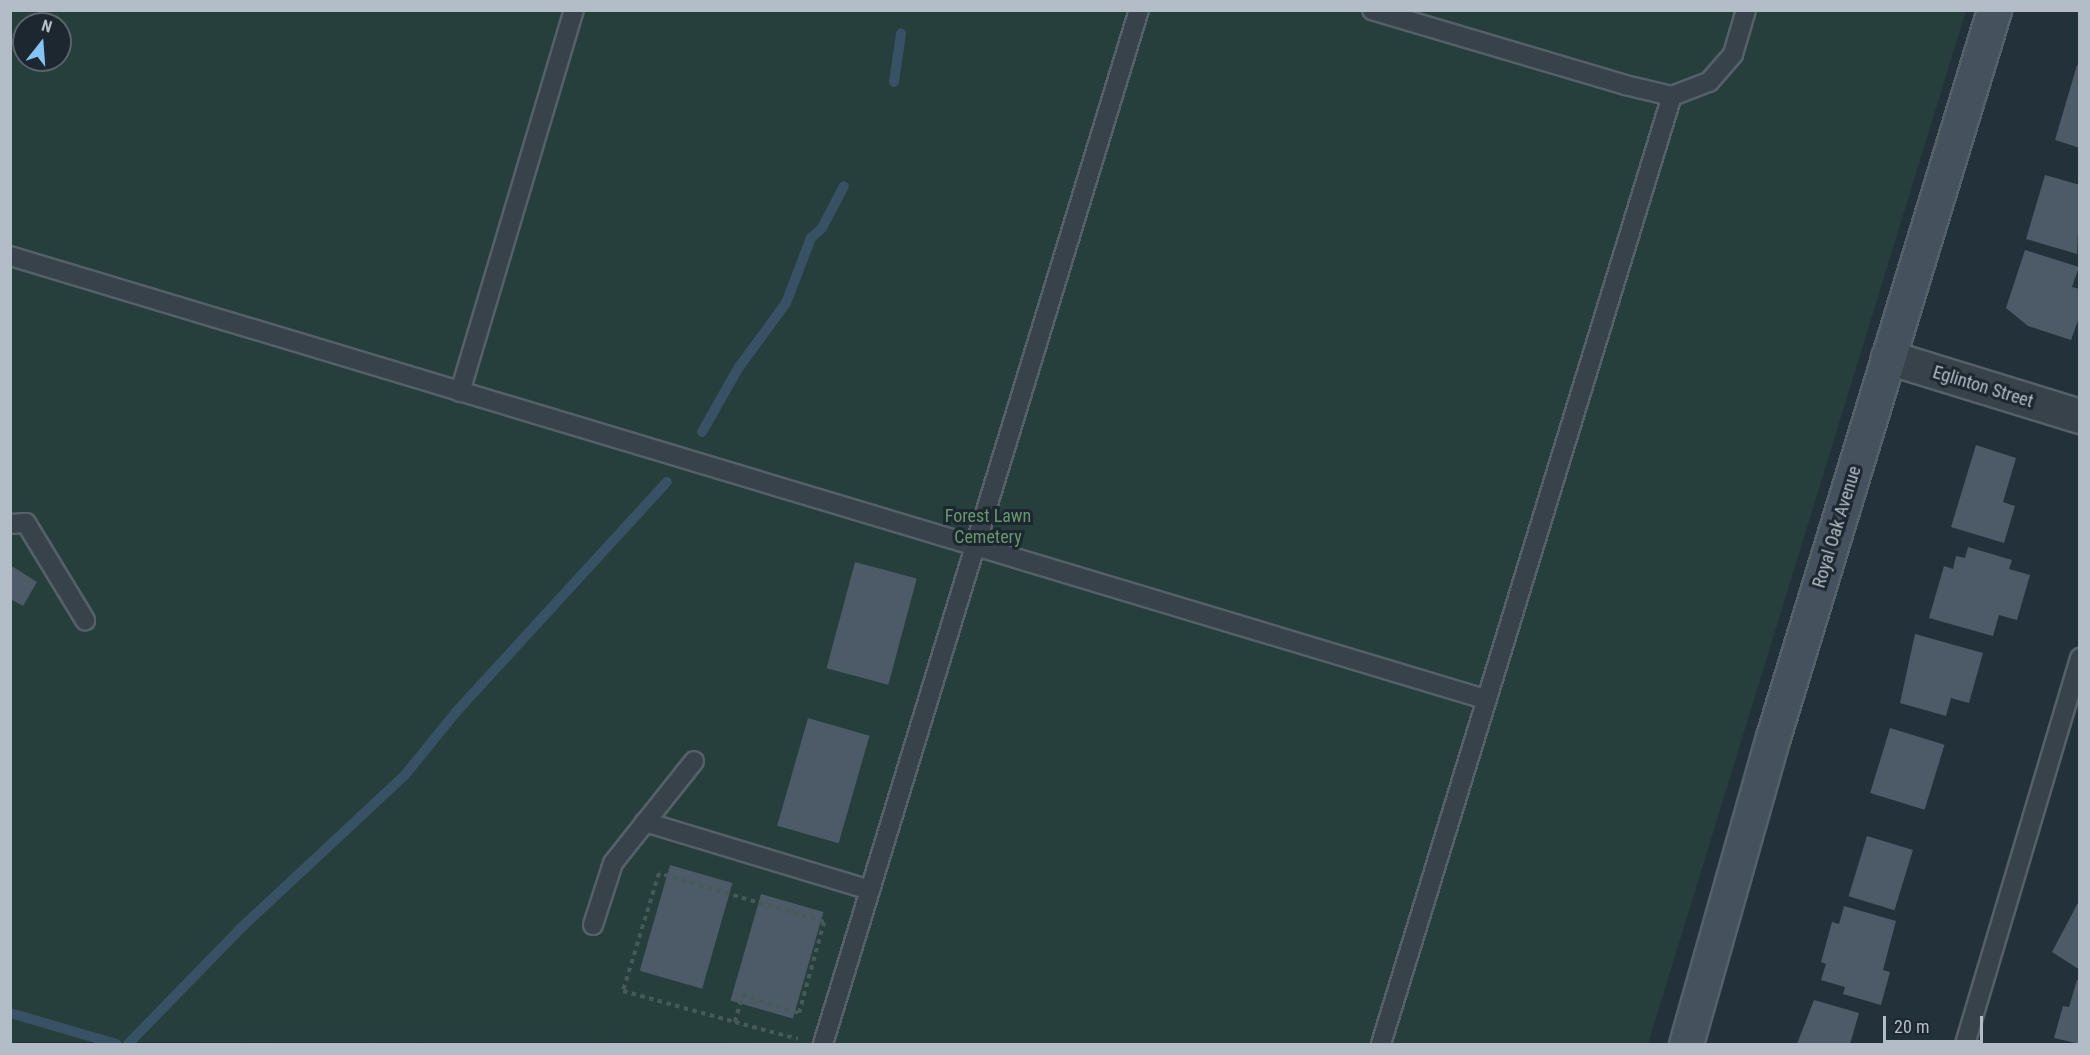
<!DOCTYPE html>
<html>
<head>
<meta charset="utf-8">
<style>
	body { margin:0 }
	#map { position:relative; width:2090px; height:1055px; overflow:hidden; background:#23313b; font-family:"Roboto Condensed",sans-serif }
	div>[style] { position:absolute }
	.green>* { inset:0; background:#263e3c }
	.stream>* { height:10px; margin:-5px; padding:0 5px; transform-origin:5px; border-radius:5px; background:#385164 }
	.building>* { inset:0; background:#4c5b67; transform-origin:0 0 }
	.path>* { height:4px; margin-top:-2px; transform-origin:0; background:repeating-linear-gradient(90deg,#455a59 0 4.5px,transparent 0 9px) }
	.roads { filter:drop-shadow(2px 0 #556069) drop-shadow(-2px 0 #556069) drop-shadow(0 2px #556069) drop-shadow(0 -2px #556069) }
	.lane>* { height:18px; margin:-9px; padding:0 9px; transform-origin:9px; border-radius:9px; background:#37424b }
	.street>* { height:33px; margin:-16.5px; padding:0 16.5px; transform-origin:16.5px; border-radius:16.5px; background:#37424b }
	.secondary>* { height:33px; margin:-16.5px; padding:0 16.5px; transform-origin:16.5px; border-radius:16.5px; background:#45525e }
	span { translate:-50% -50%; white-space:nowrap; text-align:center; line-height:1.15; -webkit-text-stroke:6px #1c2730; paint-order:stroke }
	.street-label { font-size:18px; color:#b2bdc7 }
	.park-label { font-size:18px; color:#69976d }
	.frame { position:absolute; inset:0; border:12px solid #b2bdc7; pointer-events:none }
	.north { position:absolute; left:12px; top:12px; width:60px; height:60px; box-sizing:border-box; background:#1c2730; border:2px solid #58636c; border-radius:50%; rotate:17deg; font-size:16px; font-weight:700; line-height:24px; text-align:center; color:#b2bdc7 }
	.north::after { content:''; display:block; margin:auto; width:21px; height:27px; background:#88c3f5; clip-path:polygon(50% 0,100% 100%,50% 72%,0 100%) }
	.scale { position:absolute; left:1883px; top:1016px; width:100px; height:27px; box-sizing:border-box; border:3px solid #b2bdc7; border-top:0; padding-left:8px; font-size:18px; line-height:21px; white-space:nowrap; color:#b2bdc7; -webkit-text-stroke:4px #1c2730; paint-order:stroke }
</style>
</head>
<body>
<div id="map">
	<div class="green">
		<i style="clip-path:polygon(evenodd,10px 11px,1966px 11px,1648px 1044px,11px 1042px,10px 11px,24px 24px,60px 24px,60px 60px,24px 60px,24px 24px)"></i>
	</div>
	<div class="stream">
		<i style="left:894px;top:82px;width:49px;rotate:-81.7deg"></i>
		<i style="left:702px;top:432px;width:75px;rotate:-60.4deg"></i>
		<i style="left:739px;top:367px;width:79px;rotate:-53.7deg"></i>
		<i style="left:786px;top:303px;width:70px;rotate:-69deg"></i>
		<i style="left:811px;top:238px;width:15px;rotate:-42deg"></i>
		<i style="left:822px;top:228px;width:47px;rotate:-62.4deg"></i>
		<i style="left:10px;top:1013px;width:111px;rotate:16.2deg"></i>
		<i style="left:128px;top:1044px;width:163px;rotate:-45.7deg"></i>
		<i style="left:242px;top:927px;width:223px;rotate:-43deg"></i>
		<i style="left:405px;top:775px;width:81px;rotate:-51deg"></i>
		<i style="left:456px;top:712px;width:312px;rotate:-47.5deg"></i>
	</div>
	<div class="building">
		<i style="clip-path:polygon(2077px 65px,2080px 66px,2080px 148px,2055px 140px)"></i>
		<i style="clip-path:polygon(2045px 175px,2080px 185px,2077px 254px,2026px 239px)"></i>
		<i style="clip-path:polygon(2025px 250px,2079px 267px,2072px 287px,2080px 289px,2080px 315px,2071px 340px,2028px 326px,2006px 308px)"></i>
		<i style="clip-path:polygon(1976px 445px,2016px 458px,2003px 502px,2015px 506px,2004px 543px,1951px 527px)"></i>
		<i style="clip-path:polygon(1968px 547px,2012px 560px,2009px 569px,2030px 575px,2017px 620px,1999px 615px,1993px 636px,1929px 618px,1944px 566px,1953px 569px,1956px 556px,1965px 558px)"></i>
		<i style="left:855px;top:562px;width:64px;height:110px;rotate:15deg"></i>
		<i style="clip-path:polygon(10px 565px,37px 582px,23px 606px,12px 600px,10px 604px)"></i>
		<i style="clip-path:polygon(1915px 634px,1983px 653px,1969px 703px,1951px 698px,1946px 716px,1900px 703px)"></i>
		<i style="left:808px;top:718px;width:64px;height:112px;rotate:16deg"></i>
		<i style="left:1890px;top:728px;width:57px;height:68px;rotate:17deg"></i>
		<i style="left:1867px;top:836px;width:48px;height:63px;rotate:17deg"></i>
		<i style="left:670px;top:865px;width:65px;height:110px;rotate:16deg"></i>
		<i style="left:761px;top:894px;width:65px;height:111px;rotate:16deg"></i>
		<i style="clip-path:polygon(2080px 899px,2080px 970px,2052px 952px)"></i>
		<i style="clip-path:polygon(1844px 906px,1896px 921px,1883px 970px,1890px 972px,1881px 1005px,1843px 994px,1845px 987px,1821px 980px,1826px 964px,1821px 962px,1832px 922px,1839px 924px)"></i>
		<i style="clip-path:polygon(2077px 980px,2080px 981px,2080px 1044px,2054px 1038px,2063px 1006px,2069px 1007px)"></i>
		<i style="clip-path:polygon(1814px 1000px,1859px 1013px,1850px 1044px,1797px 1044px)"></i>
	</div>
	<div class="path">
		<i style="left:735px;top:1022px;width:28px;rotate:-75deg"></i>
		<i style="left:742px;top:995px;width:60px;rotate:17.5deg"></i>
		<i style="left:799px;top:1013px;width:94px;rotate:-74.6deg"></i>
		<i style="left:824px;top:922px;width:172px;rotate:-163.5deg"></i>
		<i style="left:659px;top:873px;width:123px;rotate:107deg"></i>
		<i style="left:623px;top:991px;width:116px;rotate:15.5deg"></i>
		<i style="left:735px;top:1022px;width:65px;rotate:15.1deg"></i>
	</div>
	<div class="roads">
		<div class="lane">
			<i style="left:1372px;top:10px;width:264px;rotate:16.5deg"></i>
			<i style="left:1625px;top:85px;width:48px;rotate:13.2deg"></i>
			<i style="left:10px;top:256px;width:1540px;rotate:16.72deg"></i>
			<i style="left:460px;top:392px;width:399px;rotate:-73.4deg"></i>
			<i style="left:10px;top:524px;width:16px;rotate:-4deg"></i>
			<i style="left:26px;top:523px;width:114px;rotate:58.7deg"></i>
			<i style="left:645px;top:822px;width:235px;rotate:16.8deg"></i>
			<i style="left:593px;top:925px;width:65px;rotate:-72.1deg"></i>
			<i style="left:613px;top:863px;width:130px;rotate:-51.5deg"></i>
			<i style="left:823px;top:1044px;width:1081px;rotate:-73.01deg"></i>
			<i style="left:1381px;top:1044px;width:992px;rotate:-72.94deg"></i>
			<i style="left:1672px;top:96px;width:40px;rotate:-21deg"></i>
			<i style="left:1709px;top:82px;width:37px;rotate:-49deg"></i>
			<i style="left:1733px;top:54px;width:46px;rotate:-73.5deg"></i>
			<i style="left:1965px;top:1044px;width:403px;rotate:-73.4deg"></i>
		</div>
		<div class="street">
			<i style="left:1888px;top:357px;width:201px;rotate:17.1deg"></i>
		</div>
		<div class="secondary">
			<i style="left:1686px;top:1044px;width:319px;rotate:-74.2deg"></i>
			<i style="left:1773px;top:737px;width:760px;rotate:-73.09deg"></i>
		</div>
	</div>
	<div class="street-label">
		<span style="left:1983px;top:387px;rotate:17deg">Eglinton Street</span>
		<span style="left:1837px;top:527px;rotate:-73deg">Royal Oak Avenue</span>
	</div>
	<div class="park-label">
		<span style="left:988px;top:527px">Forest Lawn<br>Cemetery</span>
	</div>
	<div class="frame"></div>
	<div class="north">N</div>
	<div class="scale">20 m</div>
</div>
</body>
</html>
